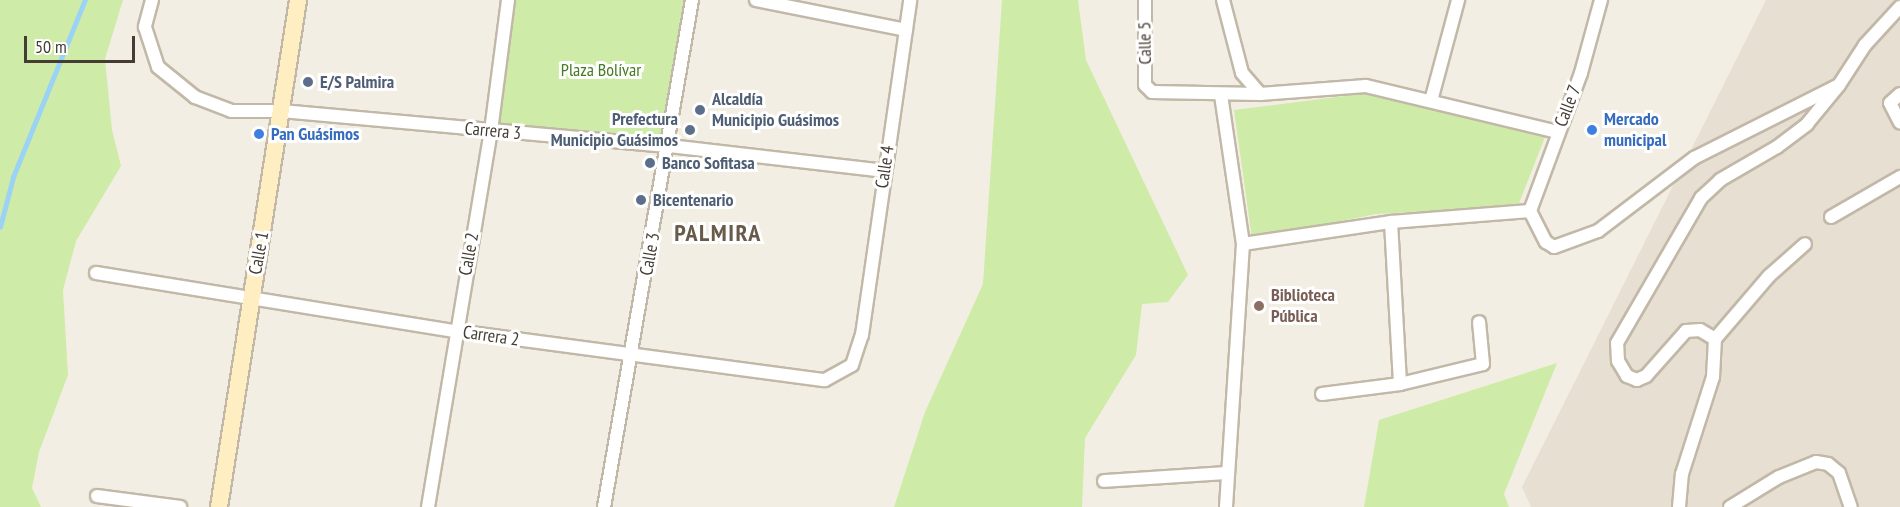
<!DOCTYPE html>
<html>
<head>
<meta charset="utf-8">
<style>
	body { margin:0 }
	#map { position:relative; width:1900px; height:507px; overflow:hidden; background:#f3eee3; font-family:"PT Sans Narrow",sans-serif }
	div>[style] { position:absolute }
	.residential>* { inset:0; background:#e7dfd1 }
	.green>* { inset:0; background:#cfeba8 }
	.stream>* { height:4.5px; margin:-2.25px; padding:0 2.25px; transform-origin:2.25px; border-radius:2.25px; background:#9ad3f5 }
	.roads { filter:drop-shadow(2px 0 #c2b8a8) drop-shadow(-2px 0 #c2b8a8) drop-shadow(0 2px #c2b8a8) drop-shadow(0 -2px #c2b8a8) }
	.street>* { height:12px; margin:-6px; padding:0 6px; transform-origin:6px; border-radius:6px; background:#fff }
	.secondary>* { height:16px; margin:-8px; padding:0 8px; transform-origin:8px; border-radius:8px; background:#ffeec1 }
	.dots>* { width:16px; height:16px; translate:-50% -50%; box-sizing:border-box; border:3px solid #fff; border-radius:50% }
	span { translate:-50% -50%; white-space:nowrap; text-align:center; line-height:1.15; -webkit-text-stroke:6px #fff; paint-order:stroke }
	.street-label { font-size:18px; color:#453d33 }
	.park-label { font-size:18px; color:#477a23 }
	.service-label { font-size:18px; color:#4e5e75; font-weight:700 }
	.left { translate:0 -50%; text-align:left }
	.right { translate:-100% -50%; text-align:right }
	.shop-label { font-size:18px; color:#366cbe; font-weight:700 }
	.education-label { font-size:18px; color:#785e54; font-weight:700 }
	.district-label { font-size:24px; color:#695b49; font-weight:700; letter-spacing:1.5px }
	.scale { position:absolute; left:24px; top:36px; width:111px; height:27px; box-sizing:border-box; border:3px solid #453d33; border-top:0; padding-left:8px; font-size:18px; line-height:21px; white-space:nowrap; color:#453d33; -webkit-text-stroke:4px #fff; paint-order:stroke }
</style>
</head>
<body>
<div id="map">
	<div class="residential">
		<i style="clip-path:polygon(1766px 0,1900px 0,1900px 507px,1531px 507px,1522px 487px)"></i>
	</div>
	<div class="green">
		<i style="clip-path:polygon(0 0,123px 0,105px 59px,112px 130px,121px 166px,76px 241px,63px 290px,68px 375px,39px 452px,32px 488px,41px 507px,0 507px)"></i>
		<i style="clip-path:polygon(508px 0,692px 0,669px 146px,491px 131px)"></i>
		<i style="clip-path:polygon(1002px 0,1078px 0,1086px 60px,1188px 275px,1168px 302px,1142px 304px,1136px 355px,1085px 438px,1082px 507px,894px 507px,925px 412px,983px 284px)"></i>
		<i style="clip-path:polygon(1368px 93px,1545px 137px,1518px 206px,1376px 214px,1252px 239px,1234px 110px)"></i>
		<i style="clip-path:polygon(1557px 363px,1504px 494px,1509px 507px,1364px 507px,1379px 420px)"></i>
	</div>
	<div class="stream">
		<i style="left:0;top:227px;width:52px;rotate:-75.4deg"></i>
		<i style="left:13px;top:177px;width:191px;rotate:-67.9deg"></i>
	</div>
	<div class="roads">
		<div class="street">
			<i style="left:152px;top:0;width:28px;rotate:105deg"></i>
			<i style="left:145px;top:27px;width:42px;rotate:72deg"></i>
			<i style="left:158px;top:67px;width:48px;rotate:39deg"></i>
			<i style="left:195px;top:97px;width:39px;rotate:21deg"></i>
			<i style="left:231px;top:111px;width:51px"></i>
			<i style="left:282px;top:111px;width:389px;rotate:5.2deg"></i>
			<i style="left:669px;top:146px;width:216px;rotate:6.6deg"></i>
			<i style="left:756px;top:0;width:153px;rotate:11.3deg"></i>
			<i style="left:1145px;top:0;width:85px;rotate:90deg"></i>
			<i style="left:1145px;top:85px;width:10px;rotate:45deg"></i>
			<i style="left:1152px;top:92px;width:108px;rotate:1.1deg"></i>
			<i style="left:1260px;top:94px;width:106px;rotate:-4.3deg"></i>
			<i style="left:1366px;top:86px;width:197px;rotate:13.5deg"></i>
			<i style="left:1223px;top:0;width:75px;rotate:75.4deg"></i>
			<i style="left:1242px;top:73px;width:28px;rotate:49deg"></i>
			<i style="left:1900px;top:94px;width:13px;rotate:138deg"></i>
			<i style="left:1890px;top:103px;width:22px;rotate:63deg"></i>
			<i style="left:1221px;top:95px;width:151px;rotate:81.6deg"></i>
			<i style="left:1243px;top:244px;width:264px;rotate:93.7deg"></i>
			<i style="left:1431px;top:101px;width:105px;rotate:-75deg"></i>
			<i style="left:1530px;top:211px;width:35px;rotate:63deg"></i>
			<i style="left:1546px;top:242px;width:9px;rotate:32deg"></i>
			<i style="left:1554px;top:247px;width:47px;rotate:-20deg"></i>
			<i style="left:1598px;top:231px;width:121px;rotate:-37.2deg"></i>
			<i style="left:1694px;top:158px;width:162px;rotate:-26.7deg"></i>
			<i style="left:1839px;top:85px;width:48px;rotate:-57deg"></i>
			<i style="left:1865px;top:45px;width:52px;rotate:-47.4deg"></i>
			<i style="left:1530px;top:211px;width:147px;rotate:-69.7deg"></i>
			<i style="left:1581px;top:73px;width:76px;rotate:-74.7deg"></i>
			<i style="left:1831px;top:217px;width:80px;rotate:-30.1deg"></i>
			<i style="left:1391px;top:222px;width:162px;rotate:86.8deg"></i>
			<i style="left:1243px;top:244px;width:150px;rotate:-8.5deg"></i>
			<i style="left:1391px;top:222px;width:139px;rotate:-4.5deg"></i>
			<i style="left:96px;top:273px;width:365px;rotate:9.2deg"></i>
			<i style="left:456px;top:331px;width:372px;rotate:7.6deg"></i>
			<i style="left:825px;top:380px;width:31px;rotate:-29deg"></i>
			<i style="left:852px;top:365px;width:32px;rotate:-72deg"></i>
			<i style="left:862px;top:335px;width:338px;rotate:-81.8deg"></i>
			<i style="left:1715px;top:339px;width:83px;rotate:-49.4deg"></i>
			<i style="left:1769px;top:276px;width:48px;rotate:-41.6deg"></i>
			<i style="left:1322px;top:394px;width:79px;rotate:-7.3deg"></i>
			<i style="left:1400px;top:384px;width:85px;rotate:-13.5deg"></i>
			<i style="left:1483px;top:364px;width:42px;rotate:-95.4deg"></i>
			<i style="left:1104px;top:481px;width:124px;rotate:-3.7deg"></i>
			<i style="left:97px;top:496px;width:84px;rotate:7.5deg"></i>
			<i style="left:428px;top:507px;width:381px;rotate:-80.5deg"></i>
			<i style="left:491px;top:131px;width:132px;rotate:-82.6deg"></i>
			<i style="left:604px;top:507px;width:515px;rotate:-80.15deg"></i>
			<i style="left:1679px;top:507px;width:33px;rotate:-85deg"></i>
			<i style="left:1682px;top:474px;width:102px;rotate:-72.3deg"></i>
			<i style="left:1713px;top:377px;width:38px;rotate:-87deg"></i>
			<i style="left:1715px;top:339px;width:17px;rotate:-149deg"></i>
			<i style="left:1700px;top:330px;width:14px;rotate:176deg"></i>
			<i style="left:1686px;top:331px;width:60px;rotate:131.6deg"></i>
			<i style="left:1646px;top:376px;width:10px;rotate:156deg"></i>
			<i style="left:1637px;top:380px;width:11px;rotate:-158deg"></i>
			<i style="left:1627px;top:376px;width:17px;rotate:-121deg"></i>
			<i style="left:1618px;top:361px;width:18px;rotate:-93deg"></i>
			<i style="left:1617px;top:343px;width:168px;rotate:-59.9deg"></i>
			<i style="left:1701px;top:198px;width:26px;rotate:-43deg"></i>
			<i style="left:1720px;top:180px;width:66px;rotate:-30.1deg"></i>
			<i style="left:1777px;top:147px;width:38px;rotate:-37deg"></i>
			<i style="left:1807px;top:124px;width:50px;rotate:-50.6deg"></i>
			<i style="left:1730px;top:507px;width:57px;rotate:-31.5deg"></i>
			<i style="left:1779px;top:477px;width:40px;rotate:-22deg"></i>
			<i style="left:1816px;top:462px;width:12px;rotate:9deg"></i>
			<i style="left:1828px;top:464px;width:14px;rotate:39deg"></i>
			<i style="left:1839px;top:473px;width:36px;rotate:71deg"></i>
		</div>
		<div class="secondary">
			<i style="left:219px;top:507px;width:513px;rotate:-81.14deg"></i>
		</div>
	</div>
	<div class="dots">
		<i style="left:308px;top:82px;background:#5c6f8a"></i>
		<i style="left:700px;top:110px;background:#5c6f8a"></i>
		<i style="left:690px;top:130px;background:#5c6f8a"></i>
		<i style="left:1592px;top:130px;background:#3f7fe0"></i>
		<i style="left:259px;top:134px;background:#3f7fe0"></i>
		<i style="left:650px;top:163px;background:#5c6f8a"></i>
		<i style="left:641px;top:200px;background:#5c6f8a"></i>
		<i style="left:1259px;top:306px;background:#8d6e63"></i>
	</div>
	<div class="street-label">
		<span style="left:1145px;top:43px;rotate:-91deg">Calle 5</span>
		<span style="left:1568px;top:106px;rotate:-69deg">Calle 7</span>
		<span style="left:493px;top:131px;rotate:5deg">Carrera 3</span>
		<span style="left:885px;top:167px;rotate:-82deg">Calle 4</span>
		<span style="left:259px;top:253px;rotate:-80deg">Calle 1</span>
		<span style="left:469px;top:254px;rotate:-80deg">Calle 2</span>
		<span style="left:650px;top:254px;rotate:-80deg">Calle 3</span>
		<span style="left:491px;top:336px;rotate:8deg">Carrera 2</span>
	</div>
	<div class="park-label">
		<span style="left:601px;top:70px">Plaza Bolívar</span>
	</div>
	<div class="service-label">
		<span class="left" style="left:320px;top:82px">E/S Palmira</span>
		<span class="left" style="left:712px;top:110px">Alcaldía<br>Municipio Guásimos</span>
		<span class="right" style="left:678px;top:130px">Prefectura<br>Municipio Guásimos</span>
		<span class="left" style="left:662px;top:163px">Banco Sofitasa</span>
		<span class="left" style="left:653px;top:200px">Bicentenario</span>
	</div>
	<div class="shop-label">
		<span class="left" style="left:1604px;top:130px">Mercado<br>municipal</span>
		<span class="left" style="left:271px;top:134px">Pan Guásimos</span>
	</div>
	<div class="education-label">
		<span class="left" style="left:1271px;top:306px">Biblioteca<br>Pública</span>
	</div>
	<div class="district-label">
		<span style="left:718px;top:233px">PALMIRA</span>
	</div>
	<div class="scale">50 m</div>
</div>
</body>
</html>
